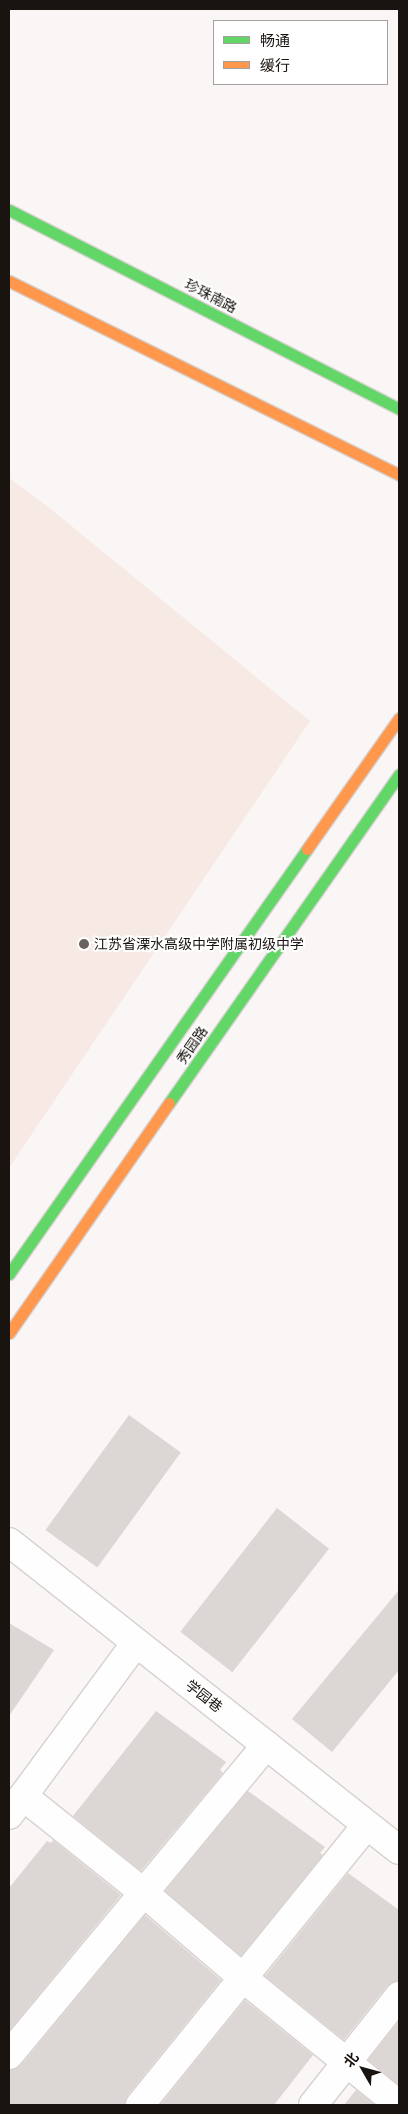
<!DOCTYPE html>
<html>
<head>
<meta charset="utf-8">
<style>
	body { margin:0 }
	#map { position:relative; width:408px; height:2114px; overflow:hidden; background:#faf6f5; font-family:"Asap Condensed","Noto Sans SC",sans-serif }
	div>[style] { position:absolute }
	.built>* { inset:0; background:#f7eae4 }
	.building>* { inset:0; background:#dcd6d4; transform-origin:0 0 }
	.roads { filter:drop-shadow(1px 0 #d6d1cf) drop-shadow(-1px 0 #d6d1cf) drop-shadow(0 1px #d6d1cf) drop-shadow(0 -1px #d6d1cf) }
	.street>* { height:28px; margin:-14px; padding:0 14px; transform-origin:14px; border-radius:14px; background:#fefefe }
	.fast>* { height:11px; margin:-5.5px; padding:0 5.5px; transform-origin:5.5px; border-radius:5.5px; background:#63d668 }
	.slow>* { height:11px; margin:-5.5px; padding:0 5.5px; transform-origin:5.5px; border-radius:5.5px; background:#ff974d }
	.dots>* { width:14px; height:14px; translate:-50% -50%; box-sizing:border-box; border:2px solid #fff; border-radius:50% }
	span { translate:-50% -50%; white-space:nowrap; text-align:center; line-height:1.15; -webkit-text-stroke:4px #fff; paint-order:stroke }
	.street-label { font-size:14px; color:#1a1410 }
	.poi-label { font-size:14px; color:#1a1410 }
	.left { translate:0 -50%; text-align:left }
	.frame { position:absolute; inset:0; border:10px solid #1a1410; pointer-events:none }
	.legend { position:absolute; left:213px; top:20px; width:175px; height:65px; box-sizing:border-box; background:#fff; border:1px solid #a3a19f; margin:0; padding:6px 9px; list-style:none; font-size:15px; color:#1a1410 }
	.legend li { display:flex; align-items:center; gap:10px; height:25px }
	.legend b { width:25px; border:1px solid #a3a19f }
	.north { position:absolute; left:338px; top:2044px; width:50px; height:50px; -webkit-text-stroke:4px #fff; paint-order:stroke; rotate:308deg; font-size:14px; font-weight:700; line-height:20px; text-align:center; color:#1a1410 }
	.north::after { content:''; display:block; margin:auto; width:18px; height:22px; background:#1a1410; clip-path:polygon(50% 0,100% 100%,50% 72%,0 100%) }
</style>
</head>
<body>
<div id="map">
	<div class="built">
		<i style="clip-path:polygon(9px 478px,47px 506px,310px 721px,9px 1168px)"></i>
	</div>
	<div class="building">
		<i style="left:129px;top:1415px;width:64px;height:142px;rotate:36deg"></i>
		<i style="left:277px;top:1508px;width:66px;height:157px;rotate:38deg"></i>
		<i style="clip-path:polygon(399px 1590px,399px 1670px,332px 1752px,292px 1719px)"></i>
		<i style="clip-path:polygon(9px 1623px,54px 1650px,9px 1716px)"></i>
		<i style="clip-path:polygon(156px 1711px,226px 1762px,220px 1770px,223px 1773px,141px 1871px,73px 1816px)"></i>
		<i style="clip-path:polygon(248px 1791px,325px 1847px,320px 1853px,323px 1855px,241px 1956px,165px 1891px)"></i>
		<i style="clip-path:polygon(53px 1840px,121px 1895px,9px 2031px,9px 1888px,47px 1841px,51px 1843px)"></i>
		<i style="clip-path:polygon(348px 1873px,399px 1910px,399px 1981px,387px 1986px,344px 2040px,265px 1976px)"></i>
		<i style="clip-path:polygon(145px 1915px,221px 1980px,128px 2095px,125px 2105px,9px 2105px,9px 2070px,21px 2065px)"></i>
		<i style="clip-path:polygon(245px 2000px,313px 2055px,274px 2105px,160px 2105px)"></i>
		<i style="clip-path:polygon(399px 2021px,399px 2085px,368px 2060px)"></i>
		<i style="clip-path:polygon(356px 2090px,375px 2105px,344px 2105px)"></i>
	</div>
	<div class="roads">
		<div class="street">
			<i style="left:9px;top:1542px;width:497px;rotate:38.3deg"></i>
			<i style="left:23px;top:1796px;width:155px;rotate:38.7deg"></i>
			<i style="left:144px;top:1893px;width:130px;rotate:40.6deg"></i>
			<i style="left:243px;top:1978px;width:201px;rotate:39.1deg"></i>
			<i style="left:9px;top:1815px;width:214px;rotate:-53.6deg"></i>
			<i style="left:9px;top:2055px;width:403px;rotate:-50.3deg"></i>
			<i style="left:140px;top:2105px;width:360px;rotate:-51deg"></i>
			<i style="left:313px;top:2105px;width:139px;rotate:-51.7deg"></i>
		</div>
		<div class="fast">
			<i style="left:9px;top:210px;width:438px;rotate:27deg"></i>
			<i style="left:169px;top:1103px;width:401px;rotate:-55deg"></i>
			<i style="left:9px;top:1274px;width:519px;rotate:-54.96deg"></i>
		</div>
		<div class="slow">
			<i style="left:9px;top:281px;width:436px;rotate:26.4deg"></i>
			<i style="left:307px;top:849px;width:160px;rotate:-54.9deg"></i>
			<i style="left:9px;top:1333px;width:280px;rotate:-55.2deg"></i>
		</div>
	</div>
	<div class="dots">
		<i style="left:84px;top:944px;background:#686360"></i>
	</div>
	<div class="street-label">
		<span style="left:211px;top:296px;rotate:27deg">珍珠南路</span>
		<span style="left:192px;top:1045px;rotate:-55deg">秀园路</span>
		<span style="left:204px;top:1696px;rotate:38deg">学园巷</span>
	</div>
	<div class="poi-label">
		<span class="left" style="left:94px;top:944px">江苏省溧水高级中学附属初级中学</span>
	</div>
	<div class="frame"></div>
	<ul class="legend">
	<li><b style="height:6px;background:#63d668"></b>畅通</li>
	<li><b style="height:6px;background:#ff974d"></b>缓行</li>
	</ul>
	<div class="north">北</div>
</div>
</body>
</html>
